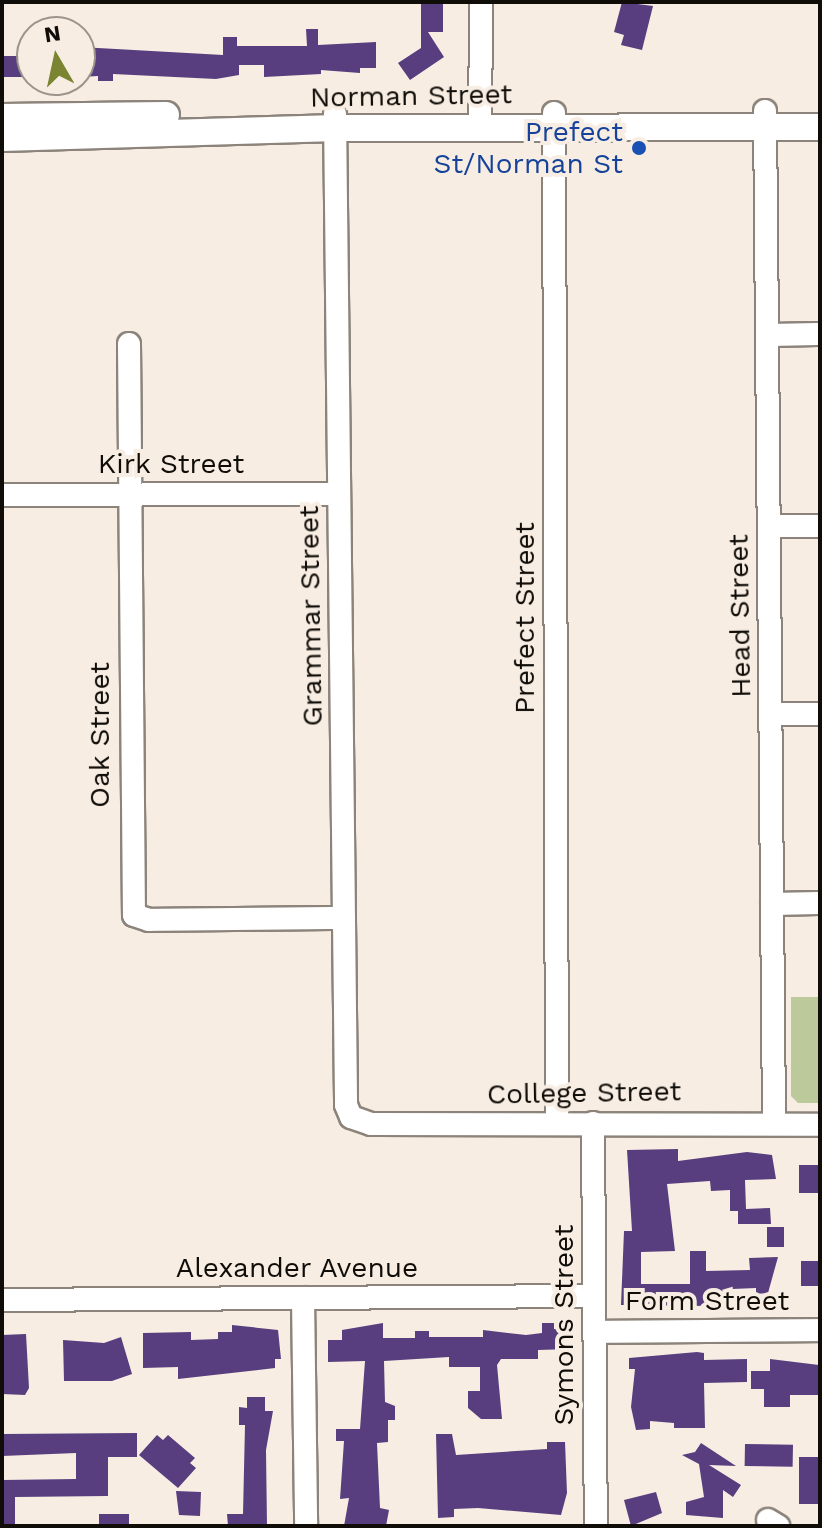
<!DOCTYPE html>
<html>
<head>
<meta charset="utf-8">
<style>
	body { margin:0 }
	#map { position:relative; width:822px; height:1528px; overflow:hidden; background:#f7ede3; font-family:"Work Sans",sans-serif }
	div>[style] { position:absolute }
	.green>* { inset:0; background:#bcc99a }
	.building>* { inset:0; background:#583e7e; transform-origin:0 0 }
	.roads { filter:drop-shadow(2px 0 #8c847b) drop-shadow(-2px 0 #8c847b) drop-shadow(0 2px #8c847b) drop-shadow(0 -2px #8c847b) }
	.minor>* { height:22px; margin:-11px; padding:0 11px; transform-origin:11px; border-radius:11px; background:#fff }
	.major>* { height:26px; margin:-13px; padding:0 13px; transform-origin:13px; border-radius:13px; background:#fff }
	.dots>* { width:22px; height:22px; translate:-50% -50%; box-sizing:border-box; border:4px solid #f7ede3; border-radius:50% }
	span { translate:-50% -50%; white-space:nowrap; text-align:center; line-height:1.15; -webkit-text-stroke:8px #f7ede3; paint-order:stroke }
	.street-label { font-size:28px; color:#100d09 }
	.transit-label { font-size:28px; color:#164399 }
	.right { translate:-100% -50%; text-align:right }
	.frame { position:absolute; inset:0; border:4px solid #100d09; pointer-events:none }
	.north { position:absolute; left:16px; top:16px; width:80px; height:80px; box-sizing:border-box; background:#f7ede3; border:2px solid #9b938c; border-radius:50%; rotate:351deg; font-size:22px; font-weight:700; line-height:32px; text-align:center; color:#100d09 }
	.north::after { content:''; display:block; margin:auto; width:28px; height:36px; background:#7a8431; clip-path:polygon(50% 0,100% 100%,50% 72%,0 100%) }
</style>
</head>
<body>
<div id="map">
	<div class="green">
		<i style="clip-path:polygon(791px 997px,820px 997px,820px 1103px,798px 1103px,791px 1096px)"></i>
	</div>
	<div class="building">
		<i style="clip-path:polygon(421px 2px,443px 2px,443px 32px,428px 32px,444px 57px,410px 80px,398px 63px,421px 48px)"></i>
		<i style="clip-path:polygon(622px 2px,653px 6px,642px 50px,621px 45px,624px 35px,614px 32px)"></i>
		<i style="clip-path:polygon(306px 29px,318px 29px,318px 45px,376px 42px,376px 68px,360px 68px,360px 73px,321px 70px,321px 74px,264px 77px,264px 65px,239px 65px,239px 75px,216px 79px,113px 74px,113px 81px,98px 81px,98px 76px,80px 77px,80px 47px,223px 55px,223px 37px,237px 37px,237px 46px,307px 46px)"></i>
		<i style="left:2px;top:56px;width:30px;height:21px"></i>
		<i style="clip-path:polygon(678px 1149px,678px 1161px,747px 1152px,772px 1155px,776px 1179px,745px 1180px,746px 1209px,770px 1208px,771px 1224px,738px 1224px,738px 1211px,730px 1211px,730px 1190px,711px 1191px,710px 1181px,667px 1184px,675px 1251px,641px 1252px,641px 1284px,690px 1284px,690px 1251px,706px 1251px,706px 1271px,750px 1270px,749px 1258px,778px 1257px,768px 1293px,756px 1294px,756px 1288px,732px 1289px,732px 1299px,709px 1299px,709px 1306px,621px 1305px,624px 1231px,632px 1231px,627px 1150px)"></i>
		<i style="left:799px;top:1165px;width:21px;height:28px"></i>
		<i style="left:767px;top:1227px;width:17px;height:20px"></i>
		<i style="left:820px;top:1261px;width:25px;height:19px;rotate:90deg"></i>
		<i style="clip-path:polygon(383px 1323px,383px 1338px,415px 1338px,415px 1331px,429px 1331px,429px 1337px,483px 1337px,483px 1330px,526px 1335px,542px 1333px,542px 1323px,554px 1323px,554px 1329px,567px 1329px,567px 1337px,573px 1337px,573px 1349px,538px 1350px,538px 1359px,501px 1359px,497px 1365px,502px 1419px,481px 1419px,468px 1408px,468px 1391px,480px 1391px,480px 1367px,449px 1367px,449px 1357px,384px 1361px,385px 1402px,395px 1406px,395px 1420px,388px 1420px,388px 1442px,377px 1443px,380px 1508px,389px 1510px,386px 1526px,344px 1526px,349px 1498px,340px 1499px,344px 1441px,336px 1441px,336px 1429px,360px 1429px,365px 1361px,328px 1362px,328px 1340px,342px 1340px,342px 1330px)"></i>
		<i style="clip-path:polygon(232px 1325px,278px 1330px,281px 1359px,275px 1359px,275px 1368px,178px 1379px,178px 1367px,143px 1368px,143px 1333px,191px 1332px,191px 1340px,218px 1339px,218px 1332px,232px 1332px)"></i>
		<i style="clip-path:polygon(26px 1334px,29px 1388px,25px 1395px,2px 1394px,2px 1335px)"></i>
		<i style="clip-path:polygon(121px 1337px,132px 1374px,112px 1381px,64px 1381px,63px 1340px,104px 1343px)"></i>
		<i style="clip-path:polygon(697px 1352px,704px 1353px,704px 1360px,747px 1359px,747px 1382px,704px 1383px,705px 1428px,674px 1428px,674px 1423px,650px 1421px,650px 1429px,636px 1430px,631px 1407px,635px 1369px,629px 1369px,629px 1358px)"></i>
		<i style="clip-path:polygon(770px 1359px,819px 1365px,820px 1395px,790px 1395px,790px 1407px,764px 1407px,764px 1389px,751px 1389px,751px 1371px,770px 1371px)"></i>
		<i style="clip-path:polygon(247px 1397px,265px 1397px,265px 1411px,273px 1411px,266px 1450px,267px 1526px,228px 1526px,227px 1514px,243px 1514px,245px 1425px,239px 1425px,239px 1407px,247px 1408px)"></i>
		<i style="clip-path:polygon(137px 1433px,137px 1457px,108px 1457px,108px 1496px,15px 1497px,15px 1526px,2px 1526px,2px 1480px,76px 1479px,76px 1453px,2px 1456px,2px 1434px)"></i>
		<i style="clip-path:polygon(436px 1434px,452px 1434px,456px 1455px,547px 1449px,547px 1442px,565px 1442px,567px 1493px,561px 1515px,478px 1508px,454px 1509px,454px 1517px,438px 1518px)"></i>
		<i style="clip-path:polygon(157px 1435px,163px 1440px,168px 1435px,195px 1458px,190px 1463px,196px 1468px,178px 1488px,139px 1455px)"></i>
		<i style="clip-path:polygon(701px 1443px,736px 1466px,709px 1465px,741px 1485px,733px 1497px,723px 1490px,723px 1518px,686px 1515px,686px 1502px,704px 1497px,699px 1464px,682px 1455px,695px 1452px)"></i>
		<i style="left:745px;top:1444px;width:48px;height:22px;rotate:1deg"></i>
		<i style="left:799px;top:1457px;width:21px;height:47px"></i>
		<i style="clip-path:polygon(176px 1491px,201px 1492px,200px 1516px,179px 1515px)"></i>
		<i style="clip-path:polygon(656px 1492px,662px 1513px,631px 1526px,624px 1500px)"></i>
		<i style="left:99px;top:1514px;width:30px;height:12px"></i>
	</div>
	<div class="roads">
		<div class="minor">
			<i style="left:765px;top:111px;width:1010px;rotate:89.49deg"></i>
			<i style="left:554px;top:113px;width:1011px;rotate:89.83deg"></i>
			<i style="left:335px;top:114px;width:991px;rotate:89.36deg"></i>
			<i style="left:346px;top:1105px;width:13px;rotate:67deg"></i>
			<i style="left:351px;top:1117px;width:21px;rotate:19deg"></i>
			<i style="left:371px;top:1124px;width:449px;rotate:0.1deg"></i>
			<i style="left:480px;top:127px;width:125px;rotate:-89.5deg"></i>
			<i style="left:768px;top:335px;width:52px;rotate:-1.1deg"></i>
			<i style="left:129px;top:344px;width:571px;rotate:89.5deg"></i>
			<i style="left:134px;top:915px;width:16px;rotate:18deg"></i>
			<i style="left:149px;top:920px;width:195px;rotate:-0.6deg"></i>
			<i style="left:2px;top:495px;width:337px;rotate:-0.2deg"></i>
			<i style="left:769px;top:526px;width:51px"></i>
			<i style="left:771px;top:714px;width:49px"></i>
			<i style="left:772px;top:904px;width:48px;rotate:-1.2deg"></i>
			<i style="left:593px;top:1123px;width:403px;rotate:89.6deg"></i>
			<i style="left:303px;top:1298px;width:228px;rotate:89.2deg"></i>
			<i style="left:2px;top:1300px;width:591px;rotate:-0.39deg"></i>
			<i style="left:594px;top:1332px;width:226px;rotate:-0.5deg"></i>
			<i style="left:768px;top:1520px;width:12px;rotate:31deg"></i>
		</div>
		<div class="major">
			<i style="left:2px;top:117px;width:164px;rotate:-0.7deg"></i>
			<i style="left:2px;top:138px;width:334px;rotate:-1.7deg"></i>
			<i style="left:336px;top:128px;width:484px;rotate:-0.1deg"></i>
		</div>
	</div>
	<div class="dots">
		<i style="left:639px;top:148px;background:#1a4fb4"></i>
	</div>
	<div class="street-label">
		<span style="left:411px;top:96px;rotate:-1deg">Norman Street</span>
		<span style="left:171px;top:464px">Kirk Street</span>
		<span style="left:311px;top:616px;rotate:-91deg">Grammar Street</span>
		<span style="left:740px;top:616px;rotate:-91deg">Head Street</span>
		<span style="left:525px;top:618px;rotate:-90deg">Prefect Street</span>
		<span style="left:100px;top:735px;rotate:-90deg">Oak Street</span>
		<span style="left:584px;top:1093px;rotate:-1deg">College Street</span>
		<span style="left:297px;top:1268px">Alexander Avenue</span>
		<span style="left:707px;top:1301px">Form Street</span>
		<span style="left:564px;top:1325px;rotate:-90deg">Symons Street</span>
	</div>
	<div class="transit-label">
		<span class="right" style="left:623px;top:148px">Prefect<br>St/Norman St</span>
	</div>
	<div class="frame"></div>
	<div class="north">N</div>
</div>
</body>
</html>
